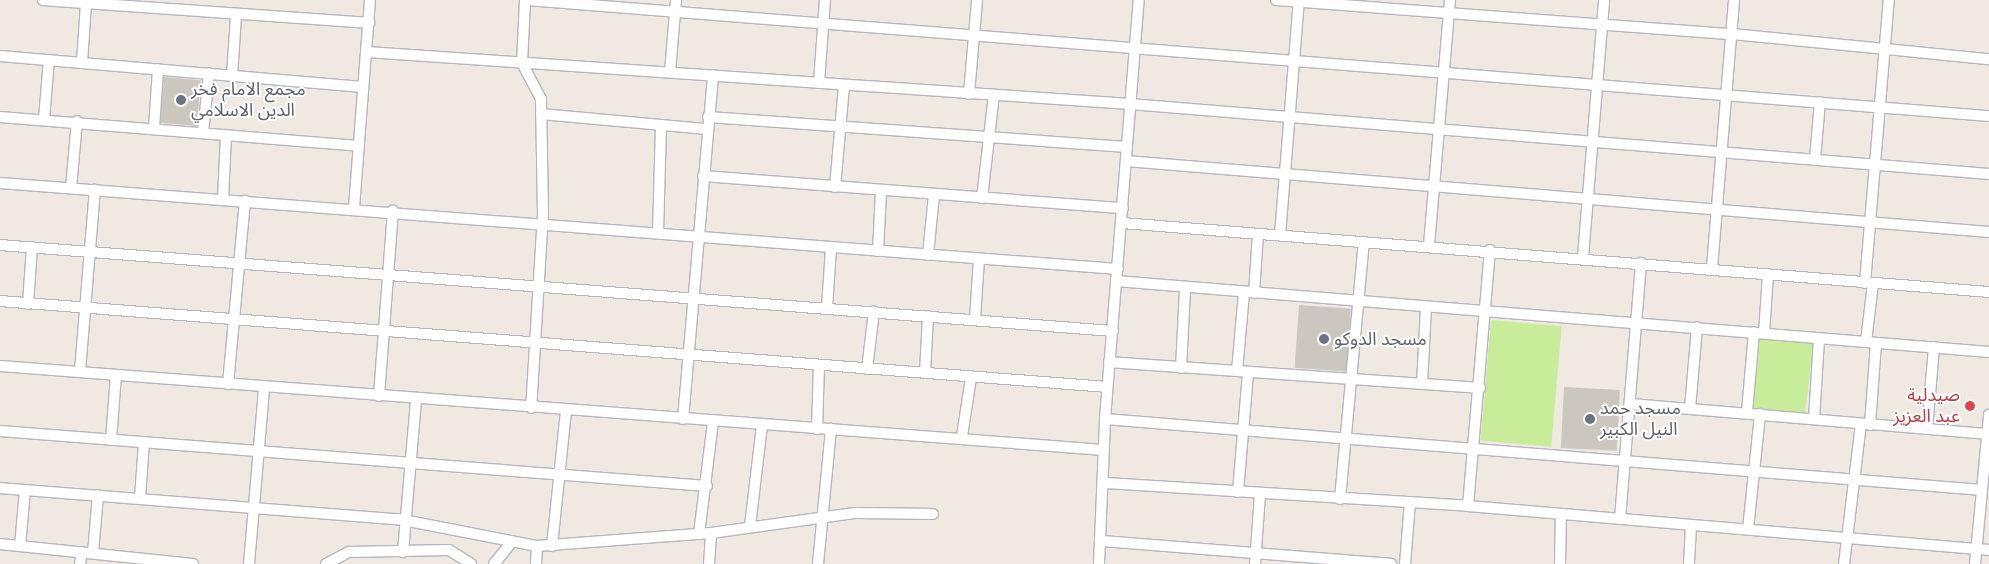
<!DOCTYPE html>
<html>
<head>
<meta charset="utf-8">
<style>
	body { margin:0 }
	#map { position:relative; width:1989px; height:564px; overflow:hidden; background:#efe9e1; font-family:Roboto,"Noto Sans Arabic",sans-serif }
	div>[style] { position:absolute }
	.pitch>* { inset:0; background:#c9ec9a; transform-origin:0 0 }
	.building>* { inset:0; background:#cbc7bf; transform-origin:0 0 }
	.roads { filter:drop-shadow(1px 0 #b4b7c1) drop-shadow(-1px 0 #b4b7c1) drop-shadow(0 1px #b4b7c1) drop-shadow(0 -1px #b4b7c1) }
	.minor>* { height:10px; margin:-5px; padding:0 5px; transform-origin:5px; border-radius:5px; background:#fff }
	.dots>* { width:14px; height:14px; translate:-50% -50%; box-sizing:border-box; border:2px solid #fff; border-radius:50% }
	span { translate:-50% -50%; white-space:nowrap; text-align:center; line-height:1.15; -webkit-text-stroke:4px #fff; paint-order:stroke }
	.worship-label { font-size:18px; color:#5b616d }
	.left { translate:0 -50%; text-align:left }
	.health-label { font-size:18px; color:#be3a42 }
	.right { translate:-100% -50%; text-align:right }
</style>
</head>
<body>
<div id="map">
	<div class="pitch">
		<i style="left:1491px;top:320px;width:71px;height:121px;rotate:5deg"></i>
		<i style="left:1759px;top:337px;width:55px;height:71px;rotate:7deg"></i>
	</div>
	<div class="building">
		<i style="left:164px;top:77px;width:37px;height:46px;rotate:5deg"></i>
		<i style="left:1299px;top:305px;width:52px;height:63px;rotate:4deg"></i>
		<i style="left:1564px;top:387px;width:56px;height:61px;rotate:3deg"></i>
	</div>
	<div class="roads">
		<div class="minor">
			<i style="left:43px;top:0;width:327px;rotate:4deg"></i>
			<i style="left:525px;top:0;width:63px;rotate:92.7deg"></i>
			<i style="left:522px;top:63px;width:41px;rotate:62.2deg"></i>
			<i style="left:541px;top:99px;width:115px;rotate:89deg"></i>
			<i style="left:543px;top:214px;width:194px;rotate:93.5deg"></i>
			<i style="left:527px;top:0;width:1467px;rotate:4.54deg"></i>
			<i style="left:1276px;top:0;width:457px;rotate:4.3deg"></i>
			<i style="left:1732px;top:34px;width:258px;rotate:5.6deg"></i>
			<i style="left:367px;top:52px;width:765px;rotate:3.9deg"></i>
			<i style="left:1130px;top:104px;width:862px;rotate:4.66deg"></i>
			<i style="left:0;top:56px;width:364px;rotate:4.9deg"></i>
			<i style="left:82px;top:62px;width:59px;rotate:-86.1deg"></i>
			<i style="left:670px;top:72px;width:72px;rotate:-85.2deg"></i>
			<i style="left:232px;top:76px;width:61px;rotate:-86.2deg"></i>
			<i style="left:819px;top:83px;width:83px;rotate:-85.9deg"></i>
			<i style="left:969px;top:94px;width:94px;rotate:-85.1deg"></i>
			<i style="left:541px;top:114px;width:167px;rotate:5.2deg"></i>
			<i style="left:0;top:117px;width:360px;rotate:4.6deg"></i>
			<i style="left:708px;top:117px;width:420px;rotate:4.1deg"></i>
			<i style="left:44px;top:119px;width:59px;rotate:-85.2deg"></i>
			<i style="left:154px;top:128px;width:59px;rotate:-86.1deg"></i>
			<i style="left:203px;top:133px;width:60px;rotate:-84.3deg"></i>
			<i style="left:1815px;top:159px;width:57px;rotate:-85deg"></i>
			<i style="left:1126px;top:161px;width:866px;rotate:4.7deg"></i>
			<i style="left:703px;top:176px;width:421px;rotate:4.4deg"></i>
			<i style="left:0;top:183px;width:1121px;rotate:4.4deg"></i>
			<i style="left:835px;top:187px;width:101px;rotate:-84.9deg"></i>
			<i style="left:71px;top:188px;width:67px;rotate:-84.9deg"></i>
			<i style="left:982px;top:198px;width:104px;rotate:-83.4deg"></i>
			<i style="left:223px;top:199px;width:64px;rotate:-87.3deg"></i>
			<i style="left:354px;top:208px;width:209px;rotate:-85.6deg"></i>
			<i style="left:1122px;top:223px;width:870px;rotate:4.55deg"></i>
			<i style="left:658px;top:233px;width:108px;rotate:-88.4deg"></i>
			<i style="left:1280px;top:235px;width:236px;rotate:-85.4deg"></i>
			<i style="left:0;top:245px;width:1116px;rotate:4.42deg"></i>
			<i style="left:1429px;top:245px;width:246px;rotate:-85.1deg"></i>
			<i style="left:878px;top:251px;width:59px;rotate:-87.1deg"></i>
			<i style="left:928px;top:255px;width:60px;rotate:-84.3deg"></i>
			<i style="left:1583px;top:257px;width:258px;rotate:-85.3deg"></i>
			<i style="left:1712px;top:268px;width:269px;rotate:-85.3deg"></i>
			<i style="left:1116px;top:281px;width:876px;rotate:4.65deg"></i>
			<i style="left:1865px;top:283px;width:284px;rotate:-85.2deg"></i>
			<i style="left:1254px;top:293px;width:59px;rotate:-86.1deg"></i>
			<i style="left:0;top:301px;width:1110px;rotate:4.44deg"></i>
			<i style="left:28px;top:304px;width:57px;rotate:-86deg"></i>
			<i style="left:827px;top:308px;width:61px;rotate:-86.2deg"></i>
			<i style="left:975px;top:319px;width:60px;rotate:-86.2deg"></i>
			<i style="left:1764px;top:333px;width:59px;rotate:-86.1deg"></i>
			<i style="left:1866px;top:342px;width:59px;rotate:-83.2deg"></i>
			<i style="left:1109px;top:362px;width:372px;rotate:4deg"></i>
			<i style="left:0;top:366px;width:1107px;rotate:4.35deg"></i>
			<i style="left:1181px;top:368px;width:80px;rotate:-87.1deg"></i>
			<i style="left:867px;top:369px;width:58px;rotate:-83.1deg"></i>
			<i style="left:80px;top:371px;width:182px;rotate:-85.3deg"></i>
			<i style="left:1237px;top:371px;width:78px;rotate:-84.9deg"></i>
			<i style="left:925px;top:373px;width:57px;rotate:-87deg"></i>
			<i style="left:228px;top:384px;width:184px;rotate:-84.7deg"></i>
			<i style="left:1422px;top:384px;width:77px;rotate:-87deg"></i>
			<i style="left:379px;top:396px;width:186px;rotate:-85.7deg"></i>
			<i style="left:1630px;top:404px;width:358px;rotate:4.8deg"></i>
			<i style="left:1690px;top:409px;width:82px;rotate:-85.1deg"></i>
			<i style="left:1747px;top:412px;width:80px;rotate:-85deg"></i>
			<i style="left:683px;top:419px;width:345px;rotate:-85deg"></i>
			<i style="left:1105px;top:419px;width:880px;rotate:4.63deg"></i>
			<i style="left:1814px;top:419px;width:80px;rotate:-86.4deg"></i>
			<i style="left:1870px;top:425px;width:82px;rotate:-85.8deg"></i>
			<i style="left:817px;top:429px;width:63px;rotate:-88.2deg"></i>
			<i style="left:1927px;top:429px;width:82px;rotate:-85.1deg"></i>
			<i style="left:0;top:431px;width:709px;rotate:4.45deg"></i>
			<i style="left:962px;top:436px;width:59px;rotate:-81.2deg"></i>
			<i style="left:111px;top:440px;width:65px;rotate:-85.6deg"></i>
			<i style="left:1106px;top:483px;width:363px;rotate:3.6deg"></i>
			<i style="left:1468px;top:506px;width:523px;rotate:4.83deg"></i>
			<i style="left:0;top:488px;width:399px;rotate:4.5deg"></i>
			<i style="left:398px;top:519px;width:142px;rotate:11deg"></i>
			<i style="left:537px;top:546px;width:174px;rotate:-4.3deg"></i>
			<i style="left:711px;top:533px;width:145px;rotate:-7.9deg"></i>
			<i style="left:855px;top:513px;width:78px;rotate:0.7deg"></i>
			<i style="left:1238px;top:492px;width:120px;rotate:-85.2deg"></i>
			<i style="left:140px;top:498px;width:56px;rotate:-85.9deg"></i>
			<i style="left:1340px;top:499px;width:258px;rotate:-84.7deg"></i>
			<i style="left:1468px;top:506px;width:257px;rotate:-85.1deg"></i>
			<i style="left:1620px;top:519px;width:257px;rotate:-85.3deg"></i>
			<i style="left:750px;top:526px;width:101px;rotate:-83.2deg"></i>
			<i style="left:1748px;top:529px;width:116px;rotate:-84deg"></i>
			<i style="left:699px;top:534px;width:114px;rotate:-82.9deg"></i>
			<i style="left:1101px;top:541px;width:291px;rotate:4.5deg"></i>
			<i style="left:0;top:544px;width:194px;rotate:5.9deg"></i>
			<i style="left:20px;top:546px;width:56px;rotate:-84.9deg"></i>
			<i style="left:552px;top:546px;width:136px;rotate:-84.1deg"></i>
			<i style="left:403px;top:552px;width:153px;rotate:-85.1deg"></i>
			<i style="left:93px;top:553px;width:58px;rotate:-85.1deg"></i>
			<i style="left:80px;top:564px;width:12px;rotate:-81deg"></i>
			<i style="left:249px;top:564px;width:177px;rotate:-85.1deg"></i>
			<i style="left:326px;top:564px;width:26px;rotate:-28deg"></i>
			<i style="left:349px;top:552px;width:100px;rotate:-1.1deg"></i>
			<i style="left:449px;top:550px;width:26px;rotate:32deg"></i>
			<i style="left:494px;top:564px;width:28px;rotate:-51deg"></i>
			<i style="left:536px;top:564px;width:18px;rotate:-87deg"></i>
			<i style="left:709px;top:564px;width:31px;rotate:-86deg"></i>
			<i style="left:818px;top:564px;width:136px;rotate:-84.5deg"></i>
			<i style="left:1099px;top:564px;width:145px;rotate:-87.6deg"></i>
			<i style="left:1105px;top:419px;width:420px;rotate:-85.4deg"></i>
			<i style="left:1255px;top:564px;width:69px;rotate:-85.9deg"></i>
			<i style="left:1405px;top:564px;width:62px;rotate:-85.4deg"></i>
			<i style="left:1560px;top:564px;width:50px;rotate:-88.9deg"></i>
			<i style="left:1689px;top:564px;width:39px;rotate:-87deg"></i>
			<i style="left:1844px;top:564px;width:141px;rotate:-83.1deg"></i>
			<i style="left:1975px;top:564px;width:150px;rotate:-84.6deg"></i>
		</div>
	</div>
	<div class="dots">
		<i style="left:181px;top:100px;background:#6b7280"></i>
		<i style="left:1324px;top:339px;background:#6b7280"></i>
		<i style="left:1970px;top:406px;background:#e0444e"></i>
		<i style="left:1590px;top:419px;background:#6b7280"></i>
	</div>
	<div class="worship-label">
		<span class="left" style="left:191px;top:100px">مجمع الامام فخر<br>الدين الاسلامي</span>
		<span class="left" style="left:1334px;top:339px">مسجد الدوكو</span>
		<span class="left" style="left:1600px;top:419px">مسجد حمد<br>النيل الكبير</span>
	</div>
	<div class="health-label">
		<span class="right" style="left:1960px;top:406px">صيدلية<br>عبد العزيز</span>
	</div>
</div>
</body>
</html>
